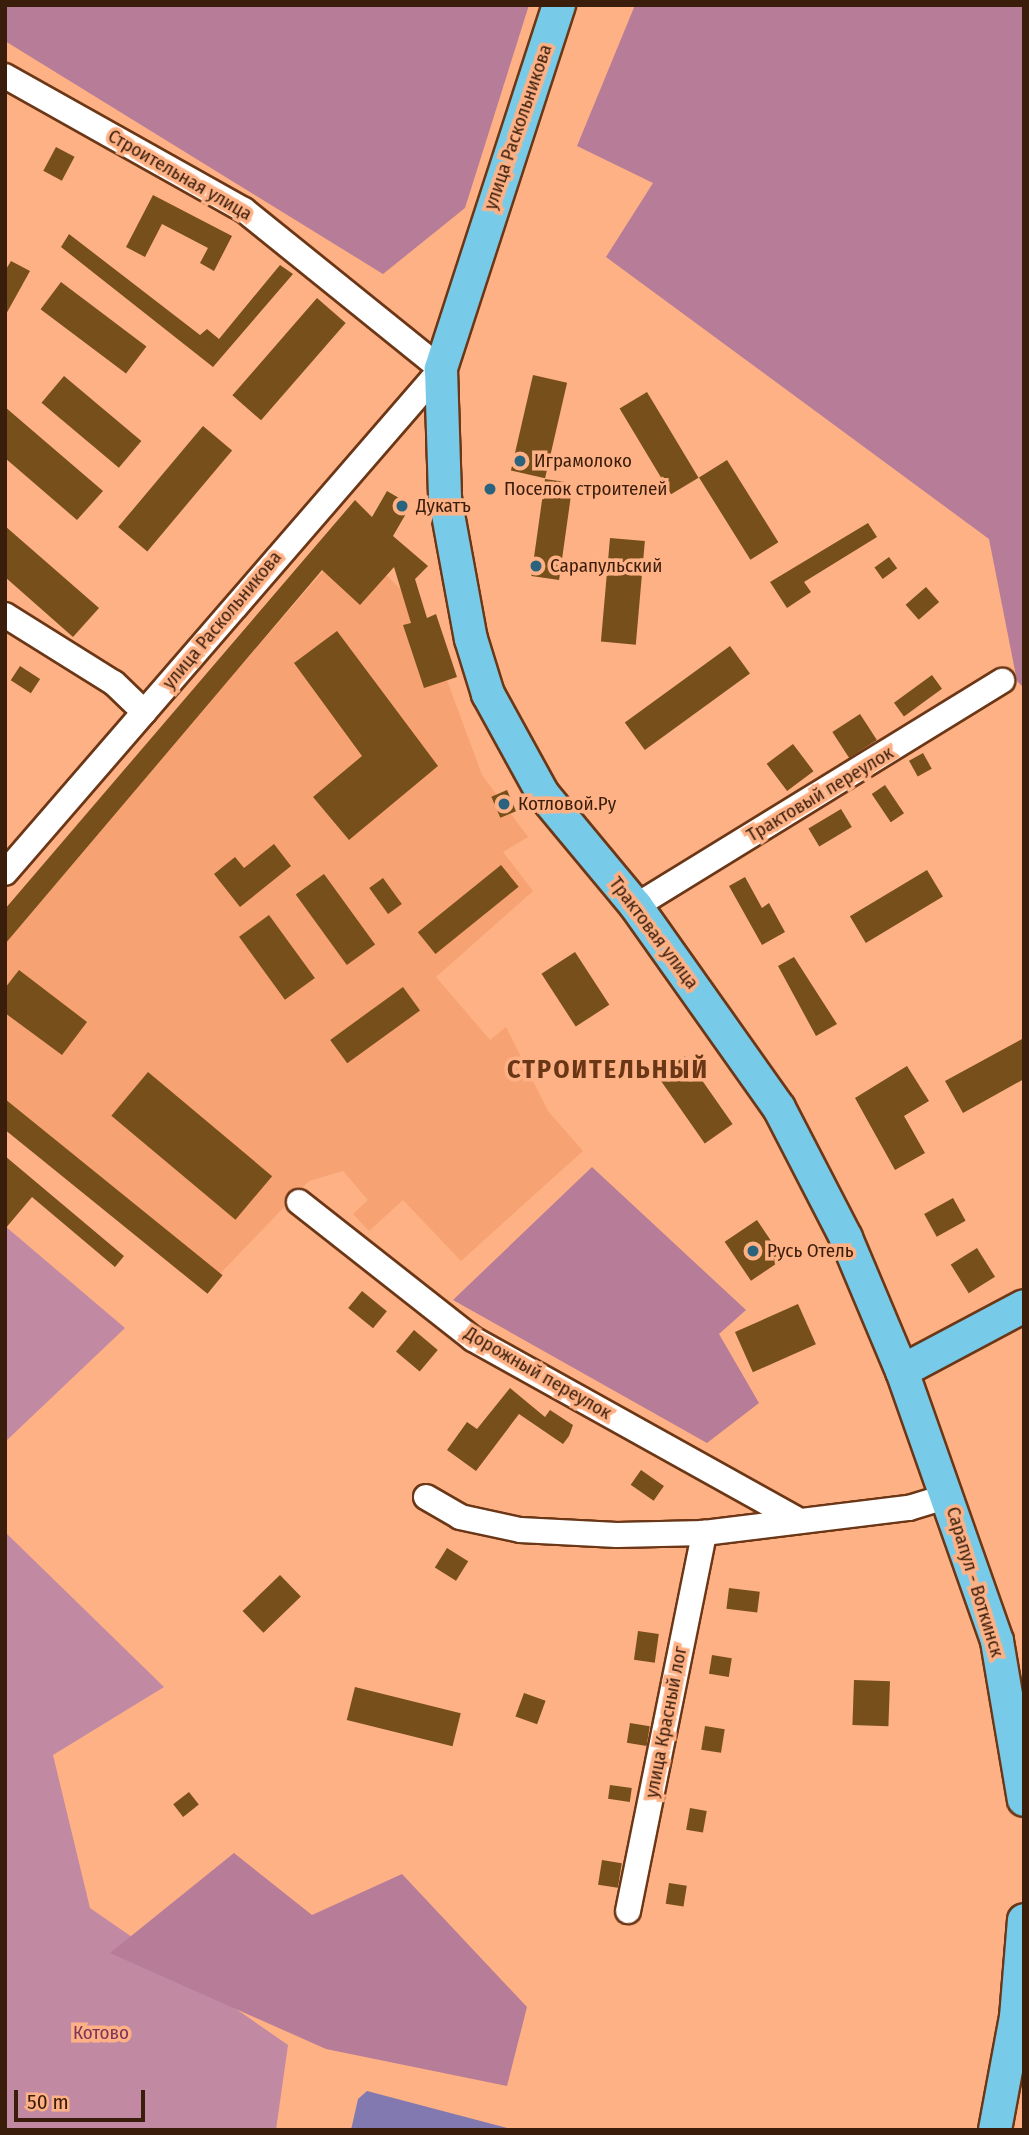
<!DOCTYPE html>
<html>
<head>
<meta charset="utf-8">
<style>
	body { margin:0 }
	#map { position:relative; width:1029px; height:2135px; overflow:hidden; background:#feb185; font-family:"Fira Sans Condensed",sans-serif }
	div>[style] { position:absolute }
	.built>* { inset:0; background:#f6a273 }
	.green>* { inset:0; background:#c289a3 }
	.forest>* { inset:0; background:#b77c98 }
	.water>* { inset:0; background:#8179af }
	.building>* { inset:0; background:#774f1a; transform-origin:0 0 }
	.roads { filter:drop-shadow(2px 0 #6b3716) drop-shadow(-2px 0 #6b3716) drop-shadow(0 2px #6b3716) drop-shadow(0 -2px #6b3716) }
	.minor>* { height:24px; margin:-12px; padding:0 12px; transform-origin:12px; border-radius:12px; background:#fff }
	.major>* { height:32px; margin:-16px; padding:0 16px; transform-origin:16px; border-radius:16px; background:#77cbe9 }
	.dots>* { width:19px; height:19px; translate:-50% -50%; box-sizing:border-box; border:4px solid #feb185; border-radius:50% }
	span { translate:-50% -50%; white-space:nowrap; text-align:center; line-height:1.15; -webkit-text-stroke:7px #feb185; paint-order:stroke }
	.street-label { font-size:19px; color:#3a1d0b }
	.poi-label { font-size:19px; color:#3a1d0b }
	.left { translate:0 -50%; text-align:left }
	.park-label { font-size:19px; color:#7e355c }
	.district-label { font-size:26px; color:#6a3716; font-weight:700; letter-spacing:2px }
	.frame { position:absolute; inset:0; border:7px solid #3a1d0b; pointer-events:none }
	.scale { position:absolute; left:14px; top:2090px; width:131px; height:32px; box-sizing:border-box; border:4px solid #3a1d0b; border-top:0; padding-left:9px; font-size:21px; line-height:24px; white-space:nowrap; color:#3a1d0b; -webkit-text-stroke:5px #feb185; paint-order:stroke }
</style>
</head>
<body>
<div id="map">
	<div class="built">
		<i style="clip-path:polygon(351px 539px,421px 610px,482px 775px,528px 837px,503px 852px,533px 891px,436px 977px,490px 1040px,506px 1027px,548px 1111px,583px 1151px,461px 1261px,403px 1200px,369px 1231px,353px 1214px,368px 1200px,343px 1171px,309px 1181px,217px 1277px,5px 1107px,5px 938px)"></i>
	</div>
	<div class="green">
		<i style="clip-path:polygon(5px 1226px,125px 1328px,5px 1442px)"></i>
		<i style="clip-path:polygon(5px 1532px,164px 1687px,53px 1755px,90px 1908px,288px 2045px,276px 2130px,5px 2130px)"></i>
	</div>
	<div class="forest">
		<i style="clip-path:polygon(5px 5px,529px 5px,465px 208px,383px 274px,5px 41px)"></i>
		<i style="clip-path:polygon(635px 5px,1024px 5px,1024px 688px,1017px 681px,989px 539px,606px 257px,653px 183px,577px 146px)"></i>
		<i style="clip-path:polygon(592px 1167px,746px 1310px,719px 1334px,759px 1403px,707px 1443px,453px 1300px)"></i>
		<i style="clip-path:polygon(234px 1853px,312px 1915px,402px 1874px,527px 2007px,507px 2086px,326px 2049px,110px 1953px)"></i>
	</div>
	<div class="water">
		<i style="clip-path:polygon(367px 2091px,515px 2130px,351px 2130px,358px 2099px)"></i>
	</div>
	<div class="building">
		<i style="left:56px;top:147px;width:21px;height:27px;rotate:28deg"></i>
		<i style="clip-path:polygon(153px 195px,232px 236px,214px 271px,200px 263px,208px 248px,162px 224px,145px 257px,126px 247px)"></i>
		<i style="clip-path:polygon(69px 234px,200px 335px,207px 329px,219px 339px,280px 265px,293px 274px,213px 367px,61px 247px)"></i>
		<i style="clip-path:polygon(11px 261px,30px 271px,5px 316px,5px 271px)"></i>
		<i style="left:61px;top:282px;width:107px;height:34px;rotate:37deg"></i>
		<i style="left:317px;top:298px;width:38px;height:129px;rotate:41deg"></i>
		<i style="left:533px;top:375px;width:35px;height:98px;rotate:13deg"></i>
		<i style="left:64px;top:376px;width:101px;height:35px;rotate:40deg"></i>
		<i style="left:647px;top:392px;width:100px;height:32px;rotate:59deg"></i>
		<i style="clip-path:polygon(5px 407px,103px 491px,77px 520px,5px 458px)"></i>
		<i style="left:203px;top:426px;width:38px;height:132px;rotate:40deg"></i>
		<i style="left:727px;top:460px;width:97px;height:33px;rotate:58deg"></i>
		<i style="left:545px;top:479px;width:28px;height:98px;rotate:8deg"></i>
		<i style="clip-path:polygon(387px 491px,411px 505px,393px 536px,428px 566px,415px 579px,427px 618px,436px 614px,457px 677px,424px 688px,403px 625px,411px 623px,394px 567px,360px 605px,322px 570px,5px 944px,5px 909px,355px 500px,372px 517px)"></i>
		<i style="clip-path:polygon(868px 523px,877px 537px,804px 582px,811px 592px,787px 608px,770px 582px)"></i>
		<i style="clip-path:polygon(5px 526px,99px 608px,73px 637px,5px 577px)"></i>
		<i style="left:610px;top:538px;width:35px;height:104px;rotate:5deg"></i>
		<i style="left:889px;top:557px;width:14px;height:18px;rotate:54deg"></i>
		<i style="left:926px;top:587px;width:20px;height:27px;rotate:49deg"></i>
		<i style="clip-path:polygon(337px 631px,438px 766px,349px 840px,313px 797px,362px 756px,294px 663px)"></i>
		<i style="left:730px;top:646px;width:34px;height:130px;rotate:54deg"></i>
		<i style="left:20px;top:666px;width:24px;height:17px;rotate:33deg"></i>
		<i style="left:932px;top:675px;width:17px;height:47px;rotate:54deg"></i>
		<i style="left:860px;top:714px;width:31px;height:33px;rotate:57deg"></i>
		<i style="left:793px;top:744px;width:34px;height:33px;rotate:53deg"></i>
		<i style="left:923px;top:753px;width:18px;height:16px;rotate:61deg"></i>
		<i style="left:885px;top:785px;width:34px;height:16px;rotate:56deg"></i>
		<i style="left:507px;top:790px;width:23px;height:17px;rotate:67deg"></i>
		<i style="left:841px;top:809px;width:21px;height:38px;rotate:59deg"></i>
		<i style="clip-path:polygon(274px 844px,291px 866px,240px 907px,214px 874px,235px 857px,244px 868px)"></i>
		<i style="left:501px;top:865px;width:28px;height:107px;rotate:51deg"></i>
		<i style="left:927px;top:870px;width:31px;height:90px;rotate:59deg"></i>
		<i style="left:324px;top:874px;width:87px;height:35px;rotate:54deg"></i>
		<i style="clip-path:polygon(745px 877px,762px 908px,769px 903px,785px 932px,762px 945px,729px 886px)"></i>
		<i style="left:383px;top:878px;width:32px;height:17px;rotate:54deg"></i>
		<i style="left:269px;top:915px;width:78px;height:37px;rotate:54deg"></i>
		<i style="left:575px;top:952px;width:63px;height:40px;rotate:57deg"></i>
		<i style="clip-path:polygon(794px 957px,837px 1024px,816px 1036px,778px 966px)"></i>
		<i style="clip-path:polygon(19px 970px,87px 1022px,62px 1055px,5px 1013px,5px 988px)"></i>
		<i style="left:403px;top:987px;width:29px;height:90px;rotate:54deg"></i>
		<i style="clip-path:polygon(1024px 1038px,1024px 1079px,963px 1113px,945px 1081px)"></i>
		<i style="left:685px;top:1056px;width:83px;height:34px;rotate:55deg"></i>
		<i style="clip-path:polygon(907px 1066px,929px 1101px,904px 1116px,925px 1153px,895px 1170px,855px 1098px)"></i>
		<i style="left:148px;top:1072px;width:162px;height:57px;rotate:40deg"></i>
		<i style="left:5px;top:1099px;width:280px;height:24px;rotate:39deg"></i>
		<i style="clip-path:polygon(5px 1156px,124px 1256px,115px 1267px,32px 1197px,5px 1229px)"></i>
		<i style="left:953px;top:1198px;width:26px;height:33px;rotate:61deg"></i>
		<i style="left:757px;top:1220px;width:47px;height:39px;rotate:56deg"></i>
		<i style="left:977px;top:1248px;width:34px;height:31px;rotate:58deg"></i>
		<i style="left:362px;top:1291px;width:32px;height:22px;rotate:39deg"></i>
		<i style="left:798px;top:1304px;width:44px;height:69px;rotate:66deg"></i>
		<i style="left:414px;top:1330px;width:31px;height:28px;rotate:40deg"></i>
		<i style="clip-path:polygon(510px 1388px,545px 1417px,550px 1410px,573px 1425px,569px 1436px,563px 1444px,519px 1414px,476px 1471px,447px 1450px,467px 1422px,477px 1429px)"></i>
		<i style="left:641px;top:1470px;width:28px;height:18px;rotate:35deg"></i>
		<i style="left:447px;top:1548px;width:25px;height:23px;rotate:32deg"></i>
		<i style="left:280px;top:1575px;width:30px;height:52px;rotate:46deg"></i>
		<i style="left:729px;top:1588px;width:31px;height:21px;rotate:7deg"></i>
		<i style="left:638px;top:1631px;width:21px;height:29px;rotate:8deg"></i>
		<i style="left:712px;top:1655px;width:20px;height:19px;rotate:9deg"></i>
		<i style="left:854px;top:1680px;width:36px;height:45px;rotate:2deg"></i>
		<i style="left:355px;top:1687px;width:109px;height:34px;rotate:14deg"></i>
		<i style="left:524px;top:1693px;width:23px;height:25px;rotate:20deg"></i>
		<i style="left:630px;top:1723px;width:20px;height:20px;rotate:9deg"></i>
		<i style="left:705px;top:1726px;width:20px;height:24px;rotate:9deg"></i>
		<i style="left:610px;top:1785px;width:22px;height:14px;rotate:8deg"></i>
		<i style="left:189px;top:1792px;width:16px;height:20px;rotate:52deg"></i>
		<i style="left:690px;top:1808px;width:17px;height:22px;rotate:10deg"></i>
		<i style="left:602px;top:1860px;width:20px;height:25px;rotate:9deg"></i>
		<i style="left:669px;top:1883px;width:18px;height:21px;rotate:9deg"></i>
	</div>
	<div class="roads">
		<div class="minor">
			<i style="left:5px;top:76px;width:274px;rotate:29.3deg"></i>
			<i style="left:244px;top:210px;width:253px;rotate:38.9deg"></i>
			<i style="left:441px;top:369px;width:666px;rotate:130.86deg"></i>
			<i style="left:5px;top:615px;width:128px;rotate:32deg"></i>
			<i style="left:114px;top:683px;width:42px;rotate:44deg"></i>
			<i style="left:636px;top:906px;width:430px;rotate:-31.6deg"></i>
			<i style="left:299px;top:1202px;width:221px;rotate:38.2deg"></i>
			<i style="left:473px;top:1339px;width:368px;rotate:29.1deg"></i>
			<i style="left:426px;top:1497px;width:39px;rotate:30deg"></i>
			<i style="left:460px;top:1517px;width:61px;rotate:12.2deg"></i>
			<i style="left:520px;top:1530px;width:97px;rotate:3deg"></i>
			<i style="left:617px;top:1535px;width:87px;rotate:-1.3deg"></i>
			<i style="left:704px;top:1533px;width:207px;rotate:-7deg"></i>
			<i style="left:909px;top:1508px;width:41px;rotate:-17.1deg"></i>
			<i style="left:628px;top:1911px;width:386px;rotate:-78.6deg"></i>
		</div>
		<div class="major">
			<i style="left:559px;top:5px;width:383px;rotate:108deg"></i>
			<i style="left:441px;top:369px;width:129px;rotate:88.2deg"></i>
			<i style="left:445px;top:498px;width:143px;rotate:79.6deg"></i>
			<i style="left:471px;top:639px;width:58px;rotate:72.8deg"></i>
			<i style="left:488px;top:694px;width:114px;rotate:61.2deg"></i>
			<i style="left:543px;top:794px;width:146px;rotate:50.3deg"></i>
			<i style="left:636px;top:906px;width:247px;rotate:54.7deg"></i>
			<i style="left:779px;top:1108px;width:146px;rotate:62.7deg"></i>
			<i style="left:846px;top:1238px;width:144px;rotate:67.2deg"></i>
			<i style="left:902px;top:1371px;width:286px;rotate:70.6deg"></i>
			<i style="left:997px;top:1641px;width:161px;rotate:80.4deg"></i>
			<i style="left:902px;top:1371px;width:138px;rotate:-28deg"></i>
			<i style="left:995px;top:2130px;width:115px;rotate:-79.5deg"></i>
			<i style="left:1016px;top:2017px;width:97px;rotate:-85.3deg"></i>
		</div>
	</div>
	<div class="dots">
		<i style="left:520px;top:461px;background:#2a637d"></i>
		<i style="left:490px;top:489px;background:#2a637d"></i>
		<i style="left:402px;top:506px;background:#2a637d"></i>
		<i style="left:536px;top:566px;background:#2a637d"></i>
		<i style="left:504px;top:804px;background:#2a637d"></i>
		<i style="left:753px;top:1251px;background:#2a637d"></i>
	</div>
	<div class="street-label">
		<span style="left:518px;top:127px;rotate:-71deg">улица Раскольникова</span>
		<span style="left:180px;top:175px;rotate:30deg">Строительная улица</span>
		<span style="left:222px;top:620px;rotate:-50deg">улица Раскольникова</span>
		<span style="left:820px;top:794px;rotate:-31deg">Трактовый переулок</span>
		<span style="left:654px;top:933px;rotate:53deg">Трактовая улица</span>
		<span style="left:538px;top:1373px;rotate:30deg">Дорожный переулок</span>
		<span style="left:975px;top:1582px;rotate:73deg">Сарапул - Воткинск</span>
		<span style="left:666px;top:1722px;rotate:-79deg">улица Красный лог</span>
	</div>
	<div class="poi-label">
		<span class="left" style="left:534px;top:461px">Играмолоко</span>
		<span class="left" style="left:504px;top:489px">Поселок строителей</span>
		<span class="left" style="left:416px;top:506px">Дукатъ</span>
		<span class="left" style="left:550px;top:566px">Сарапульский</span>
		<span class="left" style="left:518px;top:804px">Котловой.Ру</span>
		<span class="left" style="left:767px;top:1251px">Русь Отель</span>
	</div>
	<div class="park-label">
		<span style="left:101px;top:2033px">Котово</span>
	</div>
	<div class="district-label">
		<span style="left:608px;top:1070px">СТРОИТЕЛЬНЫЙ</span>
	</div>
	<div class="frame"></div>
	<div class="scale">50 m</div>
</div>
</body>
</html>
